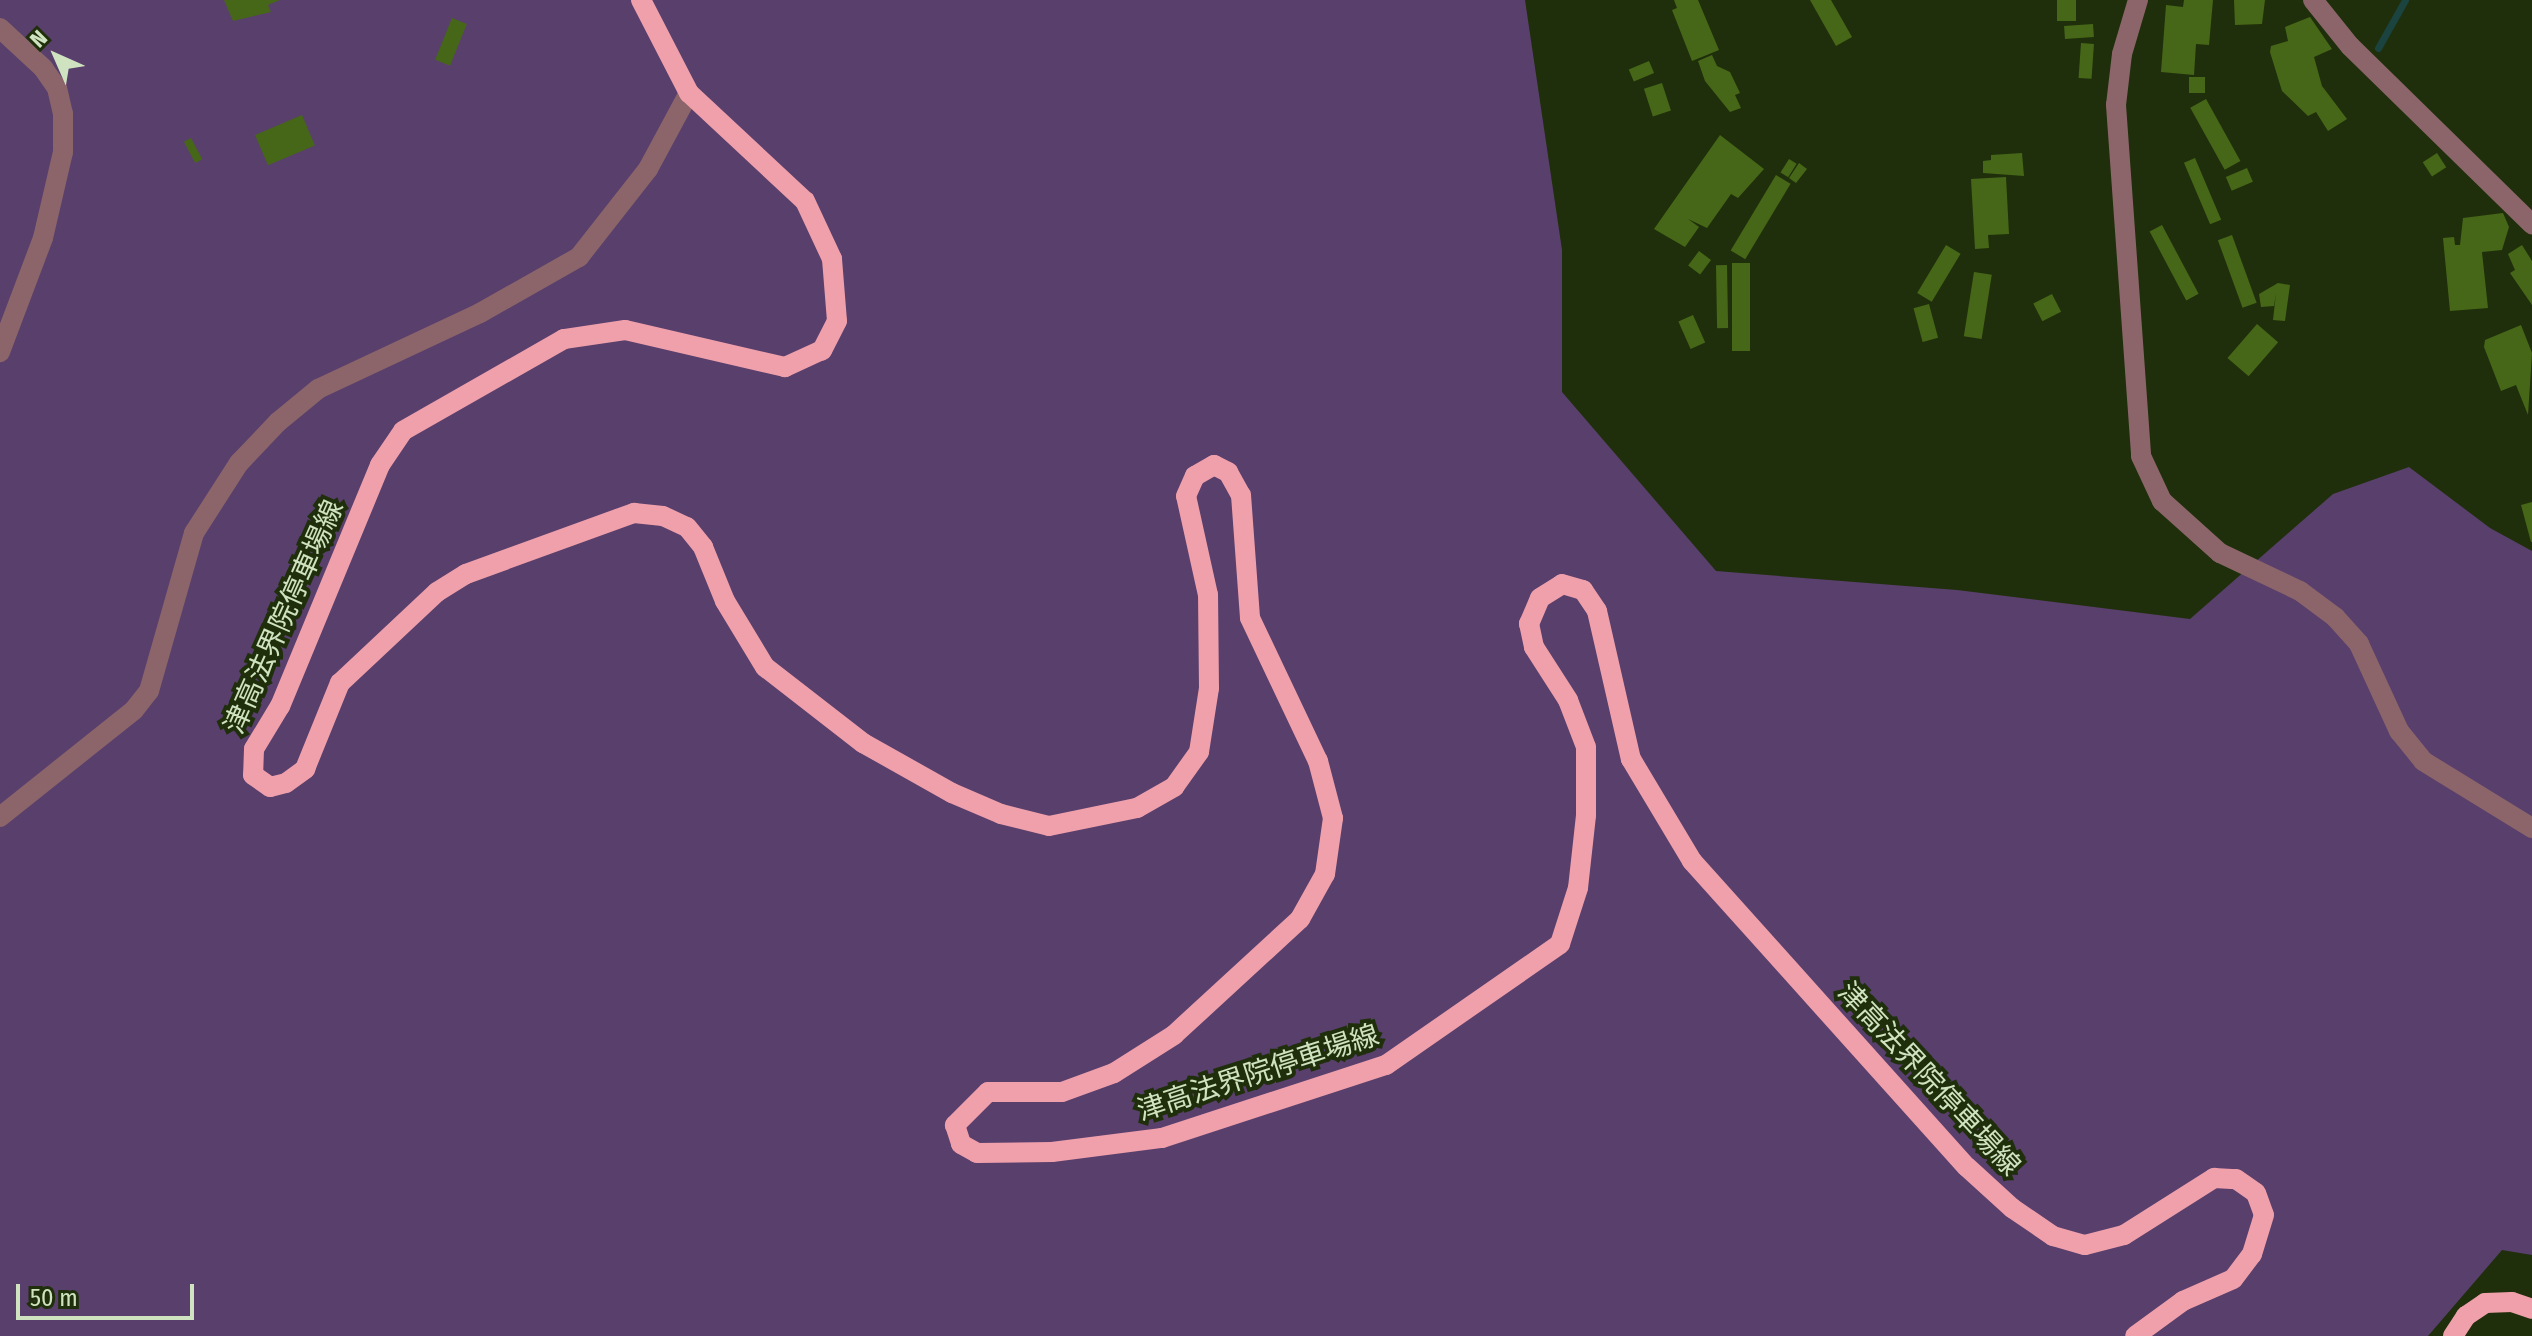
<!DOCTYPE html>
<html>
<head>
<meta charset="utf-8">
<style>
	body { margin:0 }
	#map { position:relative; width:2532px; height:1336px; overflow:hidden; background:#1f2f0b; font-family:"Fira Sans Condensed","Noto Sans JP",sans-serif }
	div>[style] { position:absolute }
	.green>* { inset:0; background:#593f6c }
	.stream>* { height:7px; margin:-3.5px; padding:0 3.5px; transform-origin:3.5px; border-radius:3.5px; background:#1b4340 }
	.building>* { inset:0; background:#466718; transform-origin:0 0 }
	.minor>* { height:20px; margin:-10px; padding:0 10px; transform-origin:10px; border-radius:10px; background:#8c656a }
	.major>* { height:20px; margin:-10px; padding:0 10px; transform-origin:10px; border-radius:10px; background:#f0a0ab }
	span { translate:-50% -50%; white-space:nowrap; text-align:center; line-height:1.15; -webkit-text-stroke:8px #1f2f0b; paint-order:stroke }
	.street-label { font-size:28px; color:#d0e3c0 }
	.north { position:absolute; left:16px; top:16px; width:80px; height:80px; -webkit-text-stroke:6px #1f2f0b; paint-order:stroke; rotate:315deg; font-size:22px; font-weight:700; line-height:32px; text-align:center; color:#d0e3c0 }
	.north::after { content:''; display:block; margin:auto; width:28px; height:36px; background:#d0e3c0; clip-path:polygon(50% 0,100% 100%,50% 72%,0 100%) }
	.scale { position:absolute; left:16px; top:1284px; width:178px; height:36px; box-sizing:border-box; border:4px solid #d0e3c0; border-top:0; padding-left:10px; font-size:24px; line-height:28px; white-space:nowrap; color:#d0e3c0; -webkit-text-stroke:6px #1f2f0b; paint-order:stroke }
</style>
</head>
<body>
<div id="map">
	<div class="green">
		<i style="clip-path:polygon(0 0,1525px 0,1562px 250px,1562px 392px,1716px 571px,1957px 590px,2190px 619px,2333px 494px,2409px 467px,2490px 528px,2532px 551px,2532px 1255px,2502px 1250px,2428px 1336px,0 1336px)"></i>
	</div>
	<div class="stream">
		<i style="left:2378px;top:48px;width:55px;rotate:-60.6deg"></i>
	</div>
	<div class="building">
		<i style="clip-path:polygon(224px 0,280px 0,268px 5px,271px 12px,233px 21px)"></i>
		<i style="clip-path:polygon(1674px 0,1698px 0,1719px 50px,1692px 61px,1672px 10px,1677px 8px)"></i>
		<i style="clip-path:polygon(1810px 0,1831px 0,1852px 37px,1836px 46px)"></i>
		<i style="left:2057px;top:0;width:19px;height:21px"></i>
		<i style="clip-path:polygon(2184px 0,2213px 0,2209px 45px,2196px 44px,2194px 75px,2161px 72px,2166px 5px,2183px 7px)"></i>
		<i style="clip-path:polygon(2234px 0,2265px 0,2262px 24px,2235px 25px)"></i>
		<i style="clip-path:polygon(2310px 17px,2332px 49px,2314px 57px,2322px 86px,2347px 119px,2328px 131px,2316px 112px,2308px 116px,2282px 91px,2270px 52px,2271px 46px,2288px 41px,2285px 27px)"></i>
		<i style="left:452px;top:18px;width:16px;height:45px;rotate:22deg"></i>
		<i style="left:2093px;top:24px;width:13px;height:29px;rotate:86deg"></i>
		<i style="left:2081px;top:43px;width:13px;height:35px;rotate:4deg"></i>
		<i style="clip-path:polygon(1712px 55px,1717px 66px,1730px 72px,1740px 93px,1735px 95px,1741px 108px,1730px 112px,1705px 81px,1698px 61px)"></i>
		<i style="left:1649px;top:61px;width:13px;height:22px;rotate:67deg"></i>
		<i style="left:2189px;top:77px;width:16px;height:16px"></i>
		<i style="left:1662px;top:83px;width:29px;height:19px;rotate:72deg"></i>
		<i style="left:2206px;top:99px;width:71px;height:18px;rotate:61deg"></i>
		<i style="left:302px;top:115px;width:33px;height:51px;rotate:67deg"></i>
		<i style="clip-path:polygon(1720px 135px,1764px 169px,1738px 198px,1731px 194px,1707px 228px,1688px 219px,1699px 227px,1685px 247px,1654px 229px)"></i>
		<i style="left:191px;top:138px;width:24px;height:8px;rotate:62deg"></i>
		<i style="clip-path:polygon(2022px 153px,2024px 176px,1983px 173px,1983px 161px,1991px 160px,1991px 155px)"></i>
		<i style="left:2437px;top:153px;width:17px;height:17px;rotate:57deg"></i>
		<i style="left:2195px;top:158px;width:67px;height:12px;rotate:67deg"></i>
		<i style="left:1789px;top:159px;width:9px;height:16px;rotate:32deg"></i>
		<i style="clip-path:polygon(1799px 163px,1807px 169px,1796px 183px,1789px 178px)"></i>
		<i style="left:2247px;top:168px;width:15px;height:23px;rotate:67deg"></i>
		<i style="left:1776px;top:175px;width:17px;height:88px;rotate:31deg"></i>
		<i style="clip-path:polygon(2006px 177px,2009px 234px,1988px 235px,1989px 248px,1975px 249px,1971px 179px)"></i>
		<i style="clip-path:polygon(2503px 213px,2509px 227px,2502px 250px,2482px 252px,2488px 308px,2450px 311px,2443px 238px,2454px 237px,2455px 245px,2460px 245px,2463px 218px)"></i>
		<i style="left:2162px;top:225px;width:78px;height:14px;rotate:62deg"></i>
		<i style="left:2232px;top:235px;width:72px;height:15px;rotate:70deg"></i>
		<i style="left:1946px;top:245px;width:17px;height:56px;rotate:31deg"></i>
		<i style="clip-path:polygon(2522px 245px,2532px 261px,2532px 305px,2510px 273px,2515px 270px,2508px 254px)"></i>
		<i style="left:1699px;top:251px;width:15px;height:18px;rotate:37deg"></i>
		<i style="left:1732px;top:263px;width:18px;height:88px"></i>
		<i style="left:1727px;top:265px;width:63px;height:11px;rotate:89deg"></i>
		<i style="left:1974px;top:272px;width:18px;height:65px;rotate:9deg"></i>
		<i style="clip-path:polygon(2278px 283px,2290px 285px,2285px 321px,2273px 320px,2276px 293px,2274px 306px,2261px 307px,2259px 294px)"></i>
		<i style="left:2052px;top:294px;width:20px;height:21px;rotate:63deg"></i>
		<i style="left:1929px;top:304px;width:35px;height:16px;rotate:75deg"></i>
		<i style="left:1693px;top:315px;width:30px;height:16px;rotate:66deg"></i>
		<i style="left:2257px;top:324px;width:28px;height:45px;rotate:41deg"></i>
		<i style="clip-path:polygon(2521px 325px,2532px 353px,2528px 415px,2516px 385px,2501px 391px,2484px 347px,2485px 340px)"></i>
		<i style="clip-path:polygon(2532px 502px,2532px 542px,2531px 542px,2521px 505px)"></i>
	</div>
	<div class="minor">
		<i style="left:2138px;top:0;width:56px;rotate:106.5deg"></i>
		<i style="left:2122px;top:54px;width:51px;rotate:96.7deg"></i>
		<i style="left:2116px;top:105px;width:352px;rotate:85.9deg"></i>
		<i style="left:2141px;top:456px;width:50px;rotate:65deg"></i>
		<i style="left:2162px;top:501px;width:78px;rotate:41.9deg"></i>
		<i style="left:2220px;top:553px;width:89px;rotate:25.4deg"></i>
		<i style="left:2300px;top:591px;width:44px;rotate:36.6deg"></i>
		<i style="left:2335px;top:617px;width:36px;rotate:48deg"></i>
		<i style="left:2359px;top:644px;width:96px;rotate:65.3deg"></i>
		<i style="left:2399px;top:731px;width:38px;rotate:51deg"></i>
		<i style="left:2423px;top:761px;width:128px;rotate:31.6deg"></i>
		<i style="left:2313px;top:0;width:59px;rotate:51.2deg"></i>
		<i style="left:2350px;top:46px;width:255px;rotate:44.4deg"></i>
		<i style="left:0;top:28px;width:59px;rotate:42.9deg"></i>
		<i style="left:43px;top:68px;width:24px;rotate:55deg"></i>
		<i style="left:57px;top:88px;width:26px;rotate:77deg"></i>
		<i style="left:63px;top:113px;width:39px;rotate:90deg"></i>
		<i style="left:63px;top:152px;width:88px;rotate:103.1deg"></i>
		<i style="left:43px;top:238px;width:122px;rotate:110.7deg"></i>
		<i style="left:0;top:817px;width:171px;rotate:-38.6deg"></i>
		<i style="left:134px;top:710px;width:24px;rotate:-52deg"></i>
		<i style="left:149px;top:691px;width:164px;rotate:-74.1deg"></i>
		<i style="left:194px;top:533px;width:83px;rotate:-57.3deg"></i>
		<i style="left:239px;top:463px;width:57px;rotate:-46.4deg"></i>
		<i style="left:278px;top:422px;width:52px;rotate:-39.5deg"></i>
		<i style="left:318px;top:389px;width:179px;rotate:-25.1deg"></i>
		<i style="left:480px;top:313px;width:114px;rotate:-29.5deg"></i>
		<i style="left:579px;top:257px;width:112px;rotate:-51.9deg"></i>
		<i style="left:648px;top:169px;width:86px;rotate:-61.7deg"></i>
	</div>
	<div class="major">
		<i style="left:641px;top:0;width:105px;rotate:62.7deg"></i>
		<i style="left:689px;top:93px;width:158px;rotate:43deg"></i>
		<i style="left:805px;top:201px;width:64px;rotate:65deg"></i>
		<i style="left:832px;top:259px;width:62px;rotate:85.4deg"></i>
		<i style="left:837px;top:321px;width:33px;rotate:117deg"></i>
		<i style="left:822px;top:350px;width:41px;rotate:155.3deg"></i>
		<i style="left:785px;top:367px;width:164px;rotate:-167deg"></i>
		<i style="left:625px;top:330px;width:62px;rotate:171.6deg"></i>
		<i style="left:564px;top:339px;width:185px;rotate:150.3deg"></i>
		<i style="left:403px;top:431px;width:41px;rotate:124.1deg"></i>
		<i style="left:380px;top:465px;width:261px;rotate:112.5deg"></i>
		<i style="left:280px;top:706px;width:50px;rotate:121.2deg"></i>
		<i style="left:254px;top:749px;width:26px;rotate:92deg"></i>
		<i style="left:253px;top:775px;width:21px;rotate:35deg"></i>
		<i style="left:270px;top:787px;width:16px;rotate:-14deg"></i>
		<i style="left:286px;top:783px;width:24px;rotate:-36deg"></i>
		<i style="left:305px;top:769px;width:93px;rotate:-67.9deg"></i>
		<i style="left:340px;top:683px;width:133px;rotate:-43.2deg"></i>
		<i style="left:437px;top:592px;width:34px;rotate:-32deg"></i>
		<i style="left:466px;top:574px;width:179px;rotate:-20deg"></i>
		<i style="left:634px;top:513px;width:29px;rotate:6deg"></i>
		<i style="left:663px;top:516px;width:26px;rotate:25deg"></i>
		<i style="left:687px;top:527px;width:26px;rotate:51deg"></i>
		<i style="left:703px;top:547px;width:58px;rotate:67.8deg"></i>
		<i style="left:725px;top:601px;width:77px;rotate:58.8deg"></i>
		<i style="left:765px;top:667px;width:124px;rotate:37.8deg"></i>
		<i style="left:863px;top:743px;width:102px;rotate:29.3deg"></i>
		<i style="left:952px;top:793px;width:53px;rotate:23.2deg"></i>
		<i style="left:1001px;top:814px;width:49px;rotate:14deg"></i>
		<i style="left:1049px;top:826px;width:90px;rotate:-11.6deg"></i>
		<i style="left:1137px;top:808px;width:43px;rotate:-29.6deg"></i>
		<i style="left:1174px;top:787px;width:43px;rotate:-54.5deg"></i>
		<i style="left:1199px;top:752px;width:65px;rotate:-81.1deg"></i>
		<i style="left:1209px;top:688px;width:93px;rotate:-90.6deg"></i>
		<i style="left:1208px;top:595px;width:101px;rotate:-102.5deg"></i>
		<i style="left:1186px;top:496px;width:22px;rotate:-66deg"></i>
		<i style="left:1195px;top:476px;width:22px;rotate:-30deg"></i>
		<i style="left:1214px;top:465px;width:16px;rotate:27deg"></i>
		<i style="left:1228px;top:472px;width:26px;rotate:61deg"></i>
		<i style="left:1241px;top:495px;width:123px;rotate:85.8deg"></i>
		<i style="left:1250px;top:618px;width:158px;rotate:64.6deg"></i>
		<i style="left:1318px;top:761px;width:59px;rotate:75.3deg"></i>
		<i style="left:1333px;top:818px;width:57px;rotate:98.1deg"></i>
		<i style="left:1325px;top:874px;width:51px;rotate:119.1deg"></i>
		<i style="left:1300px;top:919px;width:171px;rotate:137.4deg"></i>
		<i style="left:1174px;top:1035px;width:71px;rotate:147.7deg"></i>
		<i style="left:1114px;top:1073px;width:55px;rotate:159.9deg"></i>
		<i style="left:1062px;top:1092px;width:74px;rotate:180deg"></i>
		<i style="left:988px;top:1092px;width:47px;rotate:135deg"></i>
		<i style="left:955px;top:1125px;width:20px;rotate:72deg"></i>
		<i style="left:961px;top:1144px;width:18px;rotate:29deg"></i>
		<i style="left:977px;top:1153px;width:75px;rotate:-0.8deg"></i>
		<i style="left:1052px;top:1152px;width:111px;rotate:-7.3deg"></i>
		<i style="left:1162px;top:1138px;width:236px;rotate:-18.1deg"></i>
		<i style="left:1386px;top:1065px;width:212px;rotate:-34.8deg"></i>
		<i style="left:1560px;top:944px;width:59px;rotate:-72.2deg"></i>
		<i style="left:1578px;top:888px;width:73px;rotate:-83.7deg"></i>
		<i style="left:1586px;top:815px;width:68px;rotate:-90deg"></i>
		<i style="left:1586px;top:747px;width:50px;rotate:-111deg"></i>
		<i style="left:1568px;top:700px;width:63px;rotate:-122.7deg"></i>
		<i style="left:1534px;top:647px;width:24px;rotate:-102deg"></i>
		<i style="left:1529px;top:624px;width:28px;rotate:-67deg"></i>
		<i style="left:1540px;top:598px;width:26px;rotate:-32deg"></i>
		<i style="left:1562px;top:584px;width:22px;rotate:16deg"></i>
		<i style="left:1583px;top:590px;width:25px;rotate:56deg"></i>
		<i style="left:1597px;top:611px;width:152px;rotate:77.1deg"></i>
		<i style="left:1631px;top:759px;width:119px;rotate:59.1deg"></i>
		<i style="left:1692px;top:861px;width:411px;rotate:48.1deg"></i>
		<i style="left:1967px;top:1167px;width:61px;rotate:42.3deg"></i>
		<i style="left:2012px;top:1208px;width:50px;rotate:34.3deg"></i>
		<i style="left:2053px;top:1236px;width:33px;rotate:16deg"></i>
		<i style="left:2085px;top:1245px;width:40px;rotate:-14.4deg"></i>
		<i style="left:2124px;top:1235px;width:107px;rotate:-32.3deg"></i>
		<i style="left:2214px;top:1178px;width:22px;rotate:3deg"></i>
		<i style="left:2236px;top:1179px;width:24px;rotate:35deg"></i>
		<i style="left:2256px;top:1193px;width:23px;rotate:70deg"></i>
		<i style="left:2264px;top:1215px;width:41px;rotate:107.1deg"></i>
		<i style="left:2252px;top:1254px;width:31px;rotate:127deg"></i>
		<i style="left:2233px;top:1279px;width:55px;rotate:156.3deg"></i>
		<i style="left:2183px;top:1301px;width:59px;rotate:143.9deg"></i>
		<i style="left:2453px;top:1336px;width:24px;rotate:-57deg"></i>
		<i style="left:2466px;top:1316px;width:23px;rotate:-34deg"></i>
		<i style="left:2485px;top:1303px;width:27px;rotate:-2deg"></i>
		<i style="left:2512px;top:1302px;width:21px;rotate:19deg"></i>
	</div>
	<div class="street-label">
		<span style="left:284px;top:617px;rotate:-66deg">津高法界院停車場線</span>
		<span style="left:1258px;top:1073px;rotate:-18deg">津高法界院停車場線</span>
		<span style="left:1929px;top:1079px;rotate:47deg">津高法界院停車場線</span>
	</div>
	<div class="north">N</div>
	<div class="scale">50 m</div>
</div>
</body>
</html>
